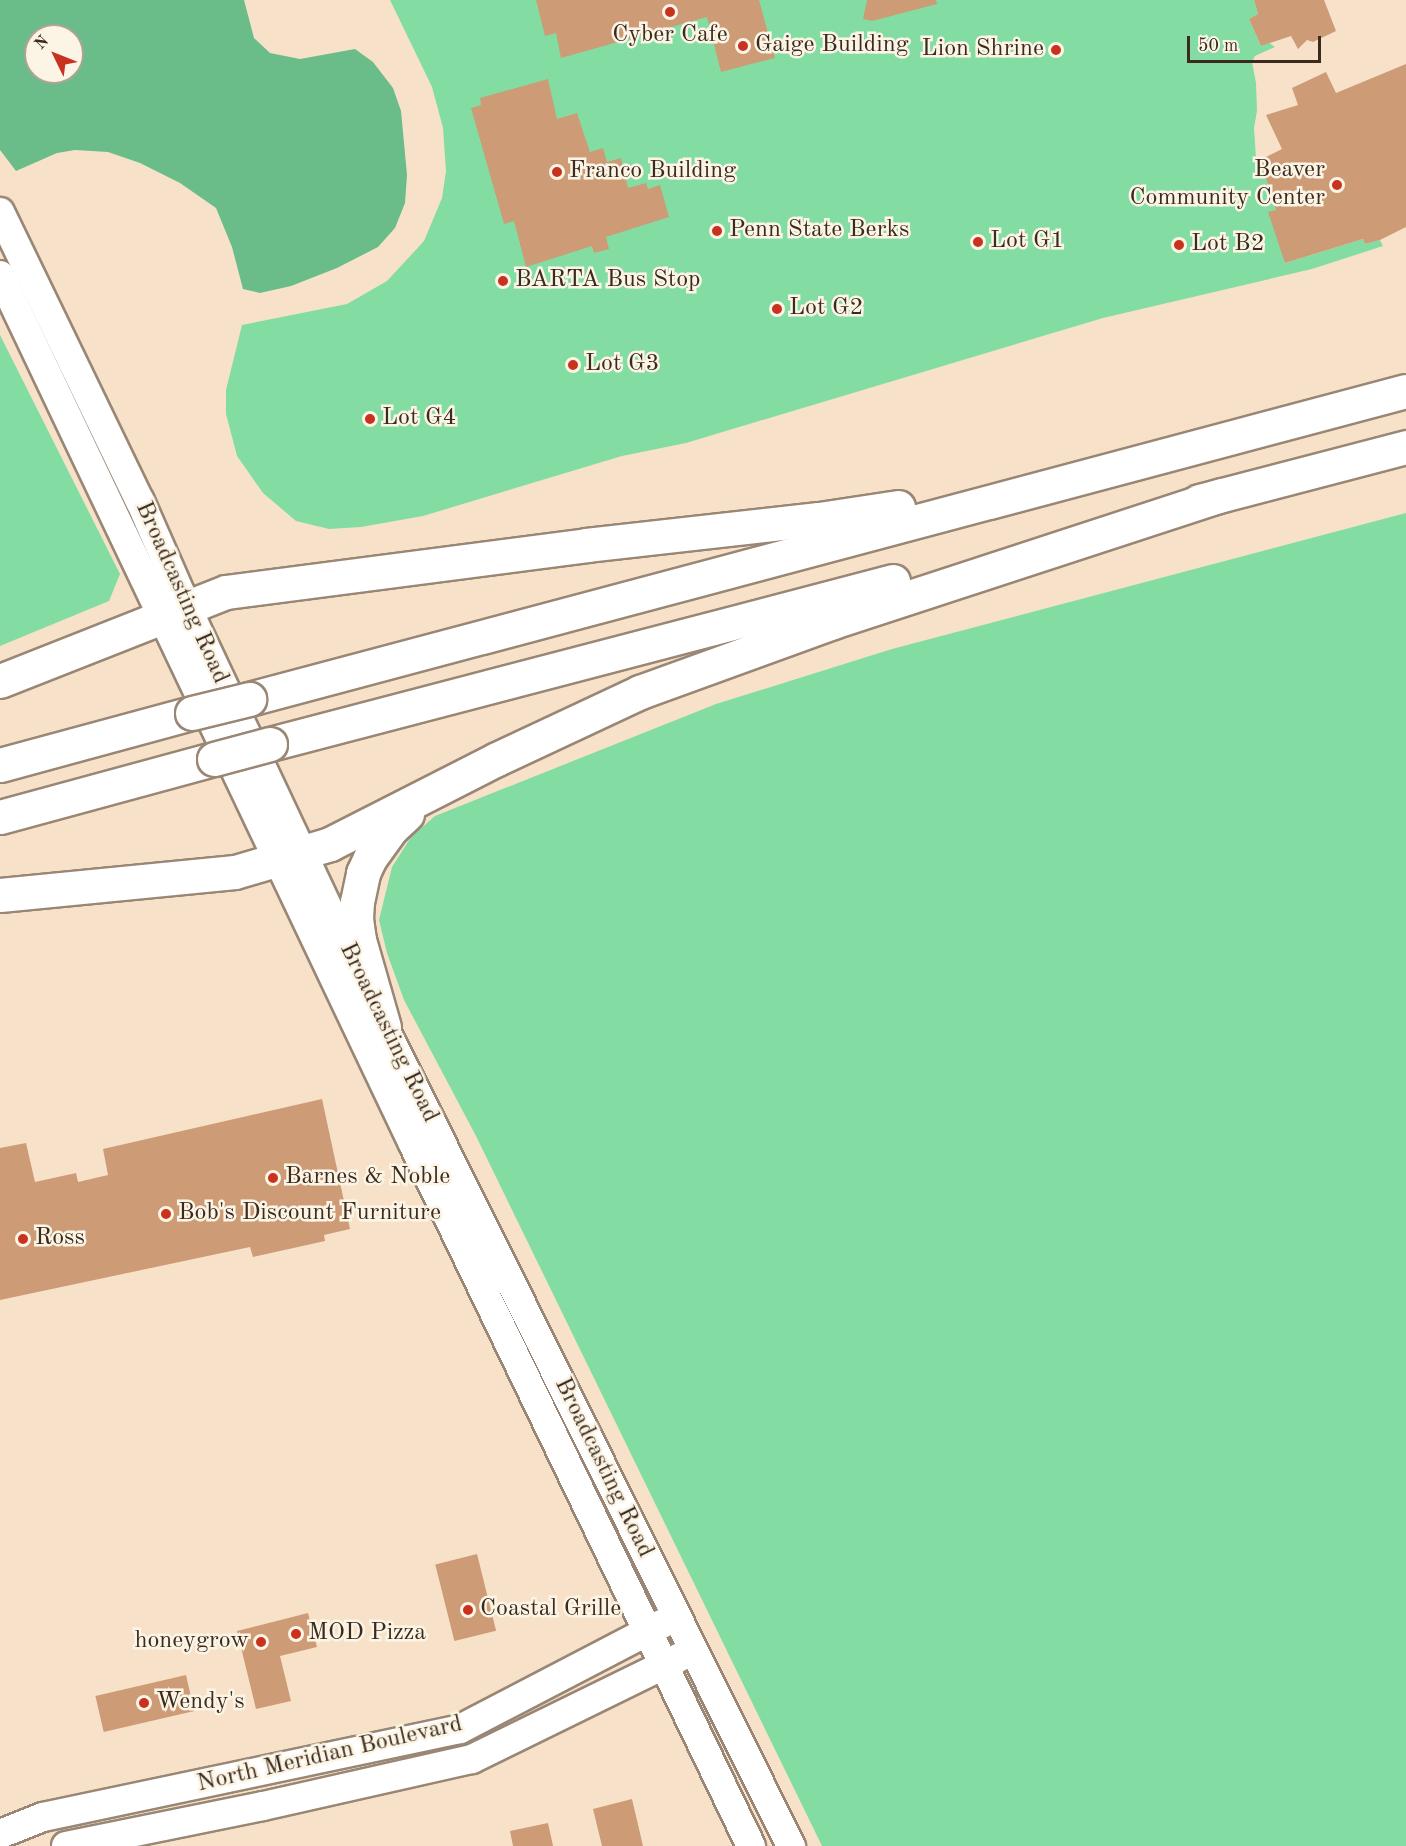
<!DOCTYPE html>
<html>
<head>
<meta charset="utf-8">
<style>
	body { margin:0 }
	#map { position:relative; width:1406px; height:1846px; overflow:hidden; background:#f7e2c9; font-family:"Old Standard TT",serif }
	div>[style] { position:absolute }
	.green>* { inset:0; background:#83dda3 }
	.forest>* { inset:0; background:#6abc89 }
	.building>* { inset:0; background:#cd9b76; transform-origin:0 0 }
	.roads { filter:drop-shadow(2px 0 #998674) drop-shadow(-2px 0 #998674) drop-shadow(0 2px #998674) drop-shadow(0 -2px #998674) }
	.secondary>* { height:28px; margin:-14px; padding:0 14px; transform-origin:14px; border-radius:14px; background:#fff }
	.highway>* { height:33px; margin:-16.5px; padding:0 16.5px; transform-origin:16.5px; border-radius:16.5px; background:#fff }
	.bridges { filter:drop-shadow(2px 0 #998674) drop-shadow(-2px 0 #998674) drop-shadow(0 2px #998674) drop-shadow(0 -2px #998674) }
	.highway-bridge>* { height:33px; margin:-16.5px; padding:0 16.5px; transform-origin:16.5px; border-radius:16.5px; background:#fff }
	.dots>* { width:16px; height:16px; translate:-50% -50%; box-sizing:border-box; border:3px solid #fcf5e5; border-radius:50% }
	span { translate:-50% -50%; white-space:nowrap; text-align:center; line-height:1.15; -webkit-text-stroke:5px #fcf5e5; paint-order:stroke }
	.poi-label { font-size:24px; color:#3b2a1e }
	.left { translate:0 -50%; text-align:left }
	.right { translate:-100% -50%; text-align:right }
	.street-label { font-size:24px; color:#3b2a1e }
	.north { position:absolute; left:24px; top:24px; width:60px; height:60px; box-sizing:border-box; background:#fcf5e5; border:2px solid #afa495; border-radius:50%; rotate:313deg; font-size:16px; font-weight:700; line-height:24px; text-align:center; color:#3b2a1e }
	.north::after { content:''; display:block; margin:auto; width:21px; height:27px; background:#c8321e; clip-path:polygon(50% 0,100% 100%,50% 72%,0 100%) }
	.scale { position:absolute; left:1187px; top:36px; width:134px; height:27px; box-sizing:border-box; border:3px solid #3b2a1e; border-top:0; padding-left:8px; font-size:18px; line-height:21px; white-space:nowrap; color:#3b2a1e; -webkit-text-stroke:4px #fcf5e5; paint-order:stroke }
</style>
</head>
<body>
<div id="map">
	<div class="green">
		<i style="clip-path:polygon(390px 0,1254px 0,1258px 14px,1249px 19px,1261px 46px,1268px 42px,1275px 47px,1255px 56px,1252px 62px,1256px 83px,1257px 111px,1254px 128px,1256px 158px,1260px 160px,1276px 210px,1285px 263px,1363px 239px,1365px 244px,1380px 240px,1383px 246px,1312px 269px,1103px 318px,686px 443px,622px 456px,423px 516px,361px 527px,329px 529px,296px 521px,263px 493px,237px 456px,226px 414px,226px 390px,242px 325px,347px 304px,387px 281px,424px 241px,442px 198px,446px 171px,443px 128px,432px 87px)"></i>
		<i style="clip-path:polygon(0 335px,120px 574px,109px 601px,0 646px)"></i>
		<i style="clip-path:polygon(1406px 513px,1406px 1846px,822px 1846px,476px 1136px,404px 1000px,387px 953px,379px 920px,392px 867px,411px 837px,435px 816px,716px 704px,892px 649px)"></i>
	</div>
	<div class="forest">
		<i style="clip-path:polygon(evenodd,0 0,244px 0,254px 38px,270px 53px,300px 59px,355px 49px,373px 62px,393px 88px,401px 111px,407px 175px,405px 203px,395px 228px,378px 247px,337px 268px,291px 286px,260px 293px,243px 289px,232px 247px,216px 208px,180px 183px,140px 163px,108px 152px,75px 150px,57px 153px,16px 171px,0 150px,0 0,36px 36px,72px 36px,72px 72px,36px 72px,36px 36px)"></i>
	</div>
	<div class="building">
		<i style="clip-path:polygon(536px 0,759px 0,775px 58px,721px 72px,707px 17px,561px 58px,556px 33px,545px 36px)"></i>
		<i style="clip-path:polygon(867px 0,936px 0,937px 4px,872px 21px,863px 19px)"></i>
		<i style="clip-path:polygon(1254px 0,1324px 0,1336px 31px,1313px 42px,1307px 40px,1298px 49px,1291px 36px,1261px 46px,1249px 19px,1258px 14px)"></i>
		<i style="clip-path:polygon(1406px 64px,1406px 227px,1380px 240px,1365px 244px,1363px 239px,1285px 263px,1268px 212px,1276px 210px,1260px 160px,1282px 149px,1266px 115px,1298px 105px,1292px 88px,1326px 72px,1336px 93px)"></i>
		<i style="clip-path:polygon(548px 79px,557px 119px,577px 113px,590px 152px,603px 148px,607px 162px,621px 158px,628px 188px,646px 183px,648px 189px,660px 185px,669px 217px,606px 237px,609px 249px,594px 253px,592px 246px,526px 267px,514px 221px,504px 224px,471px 108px,481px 105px,480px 98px)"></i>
		<i style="clip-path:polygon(322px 1099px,350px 1229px,324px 1235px,325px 1241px,253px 1257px,250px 1247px,0 1300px,0 1148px,26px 1143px,35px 1182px,76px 1173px,78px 1182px,108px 1175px,103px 1149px)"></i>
		<i style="left:477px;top:1554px;width:79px;height:43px;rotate:76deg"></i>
		<i style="clip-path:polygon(308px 1613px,317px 1647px,280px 1656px,291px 1701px,256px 1709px,237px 1631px)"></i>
		<i style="left:186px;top:1675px;width:37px;height:93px;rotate:77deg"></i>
		<i style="clip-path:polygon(632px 1799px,643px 1846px,602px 1846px,593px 1809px)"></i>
		<i style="clip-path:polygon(548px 1823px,553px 1846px,513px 1846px,510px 1831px)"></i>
	</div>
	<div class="roads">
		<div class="secondary">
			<i style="left:0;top:212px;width:321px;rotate:64.2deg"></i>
			<i style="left:140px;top:501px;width:115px;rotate:66.3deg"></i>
			<i style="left:186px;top:606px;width:465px;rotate:64.8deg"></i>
			<i style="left:384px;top:1027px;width:915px;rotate:63.58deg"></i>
			<i style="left:0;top:275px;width:962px;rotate:64.58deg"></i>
			<i style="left:413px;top:1144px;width:779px;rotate:64.29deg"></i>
			<i style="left:0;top:1834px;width:46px;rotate:-21.6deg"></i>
			<i style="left:43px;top:1817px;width:426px;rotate:-11.9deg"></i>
			<i style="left:460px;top:1729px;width:228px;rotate:-27.5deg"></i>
			<i style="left:66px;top:1846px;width:201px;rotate:-11.5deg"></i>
			<i style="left:263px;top:1806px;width:214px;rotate:-12.7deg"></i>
			<i style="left:472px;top:1759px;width:232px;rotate:-26.1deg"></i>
		</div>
		<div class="highway">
			<i style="left:1199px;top:501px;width:214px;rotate:-14.6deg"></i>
			<i style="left:0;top:681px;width:243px;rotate:-21.5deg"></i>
			<i style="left:226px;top:592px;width:363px;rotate:-7.4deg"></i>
			<i style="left:586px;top:545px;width:234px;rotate:-6.4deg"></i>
			<i style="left:819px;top:519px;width:80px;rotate:-8.6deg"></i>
			<i style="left:249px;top:699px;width:1197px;rotate:-14.91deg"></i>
			<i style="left:270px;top:744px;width:644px;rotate:-14.66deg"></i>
			<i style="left:0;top:765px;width:199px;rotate:-15.2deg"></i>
			<i style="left:0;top:817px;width:222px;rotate:-15.2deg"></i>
			<i style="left:0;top:895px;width:236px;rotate:-5.6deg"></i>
			<i style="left:235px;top:872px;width:99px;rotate:-16.4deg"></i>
			<i style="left:330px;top:844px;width:187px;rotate:-27deg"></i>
			<i style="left:497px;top:759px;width:158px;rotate:-25.1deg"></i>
			<i style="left:640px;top:692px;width:205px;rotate:-19.9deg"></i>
			<i style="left:833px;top:622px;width:408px;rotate:-18.1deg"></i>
			<i style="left:384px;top:1027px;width:91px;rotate:-106deg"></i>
			<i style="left:359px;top:940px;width:21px;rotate:-98deg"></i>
			<i style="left:356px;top:919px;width:17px;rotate:-87deg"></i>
			<i style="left:357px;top:902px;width:30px;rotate:-78deg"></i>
			<i style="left:363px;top:873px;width:17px;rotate:-65deg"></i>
			<i style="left:370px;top:858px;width:36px;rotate:-54deg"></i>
			<i style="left:391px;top:829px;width:22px;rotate:-43deg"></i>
		</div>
	</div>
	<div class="bridges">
		<div class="highway-bridge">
			<i style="left:192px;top:713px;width:59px;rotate:-13.8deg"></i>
			<i style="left:214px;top:759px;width:58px;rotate:-15deg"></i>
		</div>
	</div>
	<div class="dots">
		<i style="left:670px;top:12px;background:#c8321e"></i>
		<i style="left:743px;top:46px;background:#c8321e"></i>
		<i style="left:1056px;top:50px;background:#c8321e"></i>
		<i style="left:557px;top:172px;background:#c8321e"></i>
		<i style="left:1337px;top:185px;background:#c8321e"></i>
		<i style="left:717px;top:231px;background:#c8321e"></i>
		<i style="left:978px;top:242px;background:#c8321e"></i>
		<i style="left:1179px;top:245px;background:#c8321e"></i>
		<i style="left:503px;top:281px;background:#c8321e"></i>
		<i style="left:777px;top:309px;background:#c8321e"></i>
		<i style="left:573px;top:365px;background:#c8321e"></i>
		<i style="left:370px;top:419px;background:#c8321e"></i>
		<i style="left:273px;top:1178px;background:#c8321e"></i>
		<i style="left:166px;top:1214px;background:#c8321e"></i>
		<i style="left:23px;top:1239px;background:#c8321e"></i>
		<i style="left:468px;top:1610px;background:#c8321e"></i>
		<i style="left:296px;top:1634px;background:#c8321e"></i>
		<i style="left:261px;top:1642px;background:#c8321e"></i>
		<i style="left:144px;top:1703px;background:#c8321e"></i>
	</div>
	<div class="poi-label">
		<span style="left:670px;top:36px">Cyber Cafe</span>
		<span class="left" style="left:755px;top:46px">Gaige Building</span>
		<span class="right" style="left:1044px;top:50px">Lion Shrine</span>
		<span class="right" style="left:1325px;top:185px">Beaver<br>Community Center</span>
		<span class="left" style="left:569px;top:172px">Franco Building</span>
		<span class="left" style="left:729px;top:231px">Penn State Berks</span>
		<span class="left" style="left:990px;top:242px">Lot G1</span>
		<span class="left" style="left:1191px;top:245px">Lot B2</span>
		<span class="left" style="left:515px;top:281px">BARTA Bus Stop</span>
		<span class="left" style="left:789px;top:309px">Lot G2</span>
		<span class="left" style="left:585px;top:365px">Lot G3</span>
		<span class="left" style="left:382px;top:419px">Lot G4</span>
		<span class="left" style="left:285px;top:1178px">Barnes &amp; Noble</span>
		<span class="left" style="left:178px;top:1214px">Bob's Discount Furniture</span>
		<span class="left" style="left:35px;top:1239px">Ross</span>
		<span class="left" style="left:480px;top:1610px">Coastal Grille</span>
		<span class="left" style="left:308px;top:1634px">MOD Pizza</span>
		<span class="right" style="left:249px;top:1642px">honeygrow</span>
		<span class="left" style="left:156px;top:1703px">Wendy's</span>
	</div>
	<div class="street-label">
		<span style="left:181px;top:593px;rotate:66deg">Broadcasting Road</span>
		<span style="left:388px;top:1033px;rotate:64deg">Broadcasting Road</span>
		<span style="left:603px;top:1468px;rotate:64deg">Broadcasting Road</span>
		<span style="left:330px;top:1755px;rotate:-13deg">North Meridian Boulevard</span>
	</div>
	<div class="north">N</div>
	<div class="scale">50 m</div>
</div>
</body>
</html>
